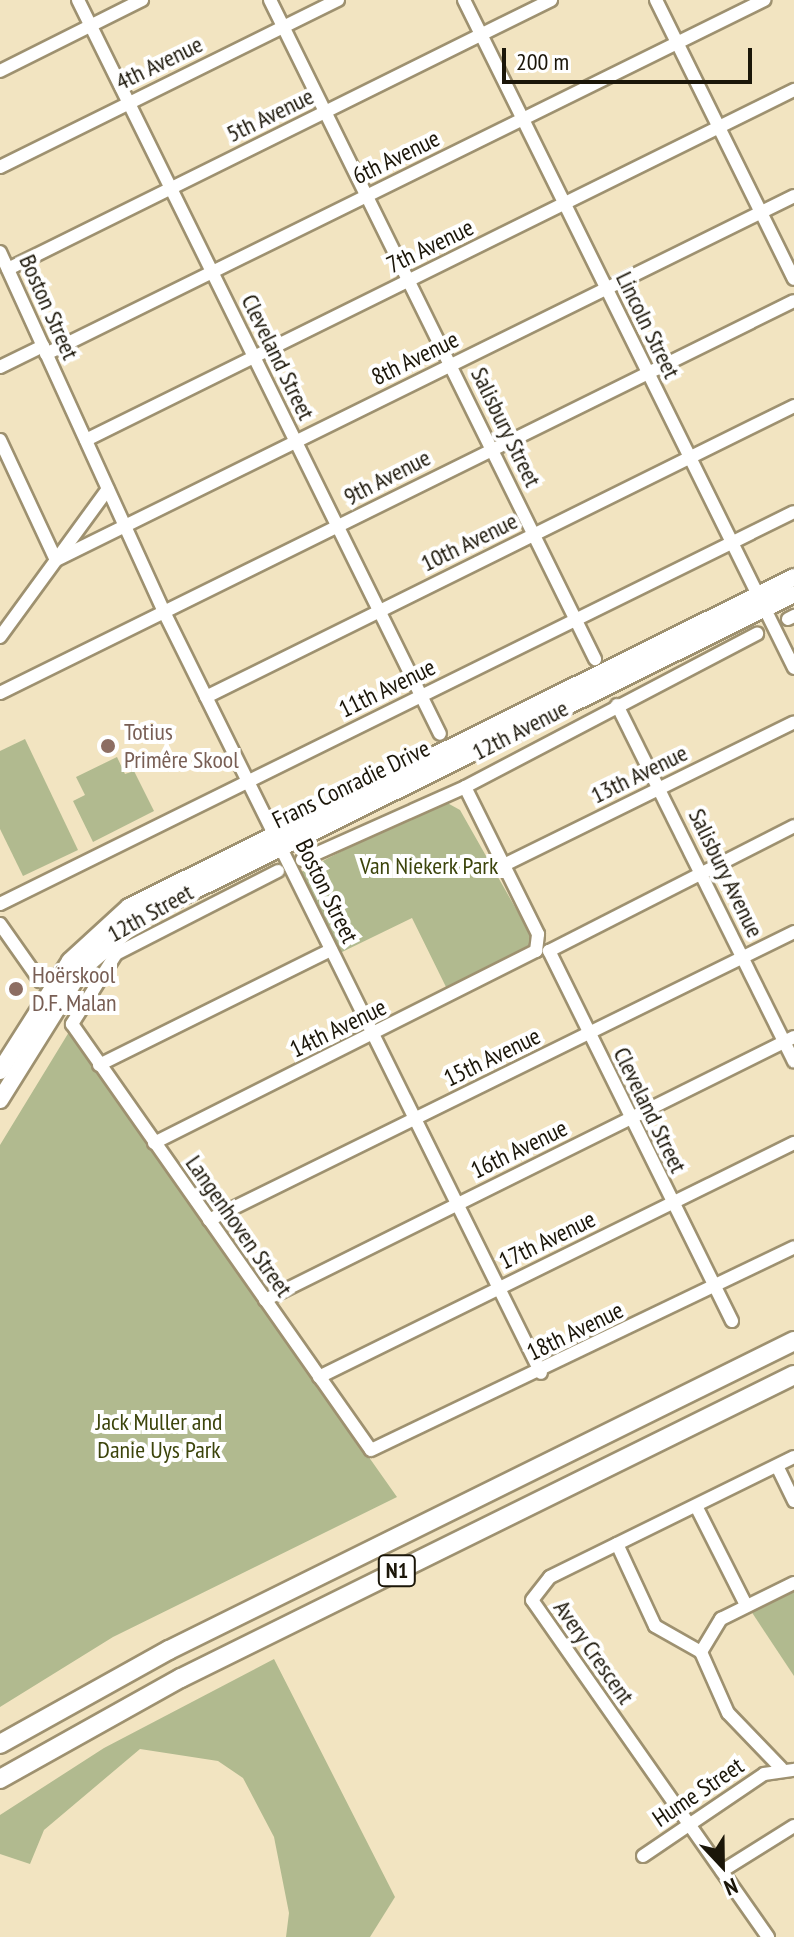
<!DOCTYPE html>
<html>
<head>
<meta charset="utf-8">
<style>
	body { margin:0 }
	#map { position:relative; width:794px; height:1937px; overflow:hidden; background:#f2e4c1; font-family:"PT Sans Narrow",sans-serif }
	div>[style] { position:absolute }
	.green>* { inset:0; background:#b1ba8f }
	.roads { filter:drop-shadow(2px 0 #9e9170) drop-shadow(-2px 0 #9e9170) drop-shadow(0 2px #9e9170) drop-shadow(0 -2px #9e9170) }
	.minor>* { height:12px; margin:-6px; padding:0 6px; transform-origin:6px; border-radius:6px; background:#fff }
	.major>* { height:16px; margin:-8px; padding:0 8px; transform-origin:8px; border-radius:8px; background:#fff }
	.highway>* { height:18px; margin:-9px; padding:0 9px; transform-origin:9px; border-radius:9px; background:#fff }
	.dots>* { width:22px; height:22px; translate:-50% -50%; box-sizing:border-box; border:4px solid #fff; border-radius:50% }
	span { translate:-50% -50%; white-space:nowrap; text-align:center; line-height:1.15; -webkit-text-stroke:8px #fff; paint-order:stroke }
	.shield-label span { padding:2px 6px; background:#fff; border:2px solid; border-radius:6px; -webkit-text-stroke-width:0 }
	.shield-label { font-size:22px; color:#1b1609; font-weight:700 }
	.street-label { font-size:24px; color:#1b1609 }
	.education-label { font-size:24px; color:#785e54 }
	.left { translate:0 -50%; text-align:left }
	.park-label { font-size:24px; color:#3c440b }
	.north { position:absolute; left:682px; top:1825px; width:80px; height:80px; -webkit-text-stroke:6px #fff; paint-order:stroke; rotate:158deg; font-size:22px; font-weight:700; line-height:32px; text-align:center; color:#1b1609 }
	.north::after { content:''; display:block; margin:auto; width:28px; height:36px; background:#1b1609; clip-path:polygon(50% 0,100% 100%,50% 72%,0 100%) }
	.scale { position:absolute; left:502px; top:48px; width:250px; height:36px; box-sizing:border-box; border:4px solid #1b1609; border-top:0; padding-left:10px; font-size:24px; line-height:28px; white-space:nowrap; color:#1b1609; -webkit-text-stroke:6px #fff; paint-order:stroke }
</style>
</head>
<body>
<div id="map">
	<div class="green">
		<i style="clip-path:polygon(25px 739px,78px 850px,23px 876px,0 829px,0 751px)"></i>
		<i style="clip-path:polygon(117px 757px,125px 774px,134px 771px,154px 811px,93px 842px,73px 801px,85px 795px,76px 777px)"></i>
		<i style="clip-path:polygon(442px 800px,460px 810px,532px 937px,531px 948px,447px 989px,412px 918px,340px 953px,301px 872px)"></i>
		<i style="clip-path:polygon(69px 1032px,397px 1497px,113px 1637px,0 1707px,0 1145px)"></i>
		<i style="clip-path:polygon(794px 1589px,794px 1676px,749px 1608px)"></i>
		<i style="clip-path:polygon(274px 1659px,395px 1897px,370px 1937px,286px 1937px,289px 1913px,274px 1837px,243px 1778px,218px 1761px,140px 1749px,44px 1830px,30px 1864px,0 1854px,0 1815px,104px 1748px)"></i>
	</div>
	<div class="roads">
		<div class="minor">
			<i style="left:78px;top:0;width:818px;rotate:63.75deg"></i>
			<i style="left:270px;top:0;width:735px;rotate:63.75deg"></i>
			<i style="left:464px;top:0;width:745px;rotate:63.71deg"></i>
			<i style="left:656px;top:0;width:311px;rotate:63.7deg"></i>
			<i style="left:0;top:71px;width:159px;rotate:-26.6deg"></i>
			<i style="left:0;top:167px;width:377px;rotate:-26.3deg"></i>
			<i style="left:0;top:252px;width:396px;rotate:65.5deg"></i>
			<i style="left:164px;top:612px;width:849px;rotate:63.65deg"></i>
			<i style="left:8px;top:269px;width:606px;rotate:-26.35deg"></i>
			<i style="left:46px;top:354px;width:801px;rotate:-26.24deg"></i>
			<i style="left:0;top:367px;width:48px;rotate:-26deg"></i>
			<i style="left:0;top:440px;width:132px;rotate:65deg"></i>
			<i style="left:56px;top:560px;width:823px;rotate:-26.25deg"></i>
			<i style="left:86px;top:440px;width:790px;rotate:-26.31deg"></i>
			<i style="left:788px;top:619px;width:7px;rotate:-27deg"></i>
			<i style="left:0;top:637px;width:183px;rotate:-53.9deg"></i>
			<i style="left:0;top:693px;width:885px;rotate:-26.28deg"></i>
			<i style="left:206px;top:697px;width:656px;rotate:-26.33deg"></i>
			<i style="left:617px;top:705px;width:398px;rotate:63.6deg"></i>
			<i style="left:302px;top:860px;width:179px;rotate:-24.1deg"></i>
			<i style="left:465px;top:787px;width:330px;rotate:-27.7deg"></i>
			<i style="left:504px;top:865px;width:323px;rotate:-26.2deg"></i>
			<i style="left:278px;top:871px;width:182px;rotate:152.9deg"></i>
			<i style="left:116px;top:954px;width:83px;rotate:122.2deg"></i>
			<i style="left:72px;top:1024px;width:520px;rotate:54.94deg"></i>
			<i style="left:371px;top:1450px;width:469px;rotate:-25.6deg"></i>
			<i style="left:0;top:904px;width:885px;rotate:-26.28deg"></i>
			<i style="left:0;top:924px;width:70px;rotate:54.9deg"></i>
			<i style="left:99px;top:1065px;width:259px;rotate:-26.4deg"></i>
			<i style="left:154px;top:1143px;width:428px;rotate:-26.7deg"></i>
			<i style="left:536px;top:951px;width:17px;rotate:-83deg"></i>
			<i style="left:538px;top:934px;width:164px;rotate:-116.4deg"></i>
			<i style="left:209px;top:1220px;width:652px;rotate:-26.21deg"></i>
			<i style="left:265px;top:1300px;width:591px;rotate:-26.43deg"></i>
			<i style="left:732px;top:1321px;width:413px;rotate:-116.3deg"></i>
			<i style="left:549px;top:951px;width:275px;rotate:-27deg"></i>
			<i style="left:319px;top:1377px;width:530px;rotate:-26.23deg"></i>
			<i style="left:777px;top:1466px;width:39px;rotate:64deg"></i>
			<i style="left:696px;top:1506px;width:109px;rotate:63.2deg"></i>
			<i style="left:617px;top:1544px;width:90px;rotate:65.1deg"></i>
			<i style="left:655px;top:1626px;width:53px;rotate:29.5deg"></i>
			<i style="left:781px;top:1768px;width:76px;rotate:-133.9deg"></i>
			<i style="left:728px;top:1713px;width:67px;rotate:-113.9deg"></i>
			<i style="left:701px;top:1652px;width:39px;rotate:-59deg"></i>
			<i style="left:721px;top:1619px;width:81px;rotate:-26.3deg"></i>
			<i style="left:643px;top:1856px;width:146px;rotate:-34.1deg"></i>
			<i style="left:764px;top:1774px;width:30px;rotate:-8deg"></i>
			<i style="left:722px;top:1871px;width:85px;rotate:-32deg"></i>
			<i style="left:768px;top:1937px;width:411px;rotate:-125deg"></i>
			<i style="left:532px;top:1600px;width:29px;rotate:-52deg"></i>
			<i style="left:550px;top:1577px;width:272px;rotate:-26.2deg"></i>
		</div>
		<div class="major">
			<i style="left:0;top:1071px;width:130px;rotate:-57.5deg"></i>
			<i style="left:70px;top:961px;width:80px;rotate:-42.5deg"></i>
			<i style="left:129px;top:907px;width:742px;rotate:-26.39deg"></i>
			<i style="left:0;top:1100px;width:155px;rotate:-58deg"></i>
			<i style="left:82px;top:969px;width:83px;rotate:-40.6deg"></i>
			<i style="left:145px;top:915px;width:724px;rotate:-26.32deg"></i>
		</div>
		<div class="highway">
			<i style="left:0;top:1744px;width:193px;rotate:-29.1deg"></i>
			<i style="left:169px;top:1650px;width:697px;rotate:-26.31deg"></i>
			<i style="left:0;top:1779px;width:207px;rotate:-29.2deg"></i>
			<i style="left:181px;top:1678px;width:684px;rotate:-26.3deg"></i>
		</div>
	</div>
	<div class="dots">
		<i style="left:108px;top:746px;background:#8d6e63"></i>
		<i style="left:16px;top:989px;background:#8d6e63"></i>
	</div>
	<div class="shield-label">
		<span style="left:397px;top:1571px">N1</span>
	</div>
	<div class="street-label">
		<span style="left:159px;top:63px;rotate:-26deg">4th Avenue</span>
		<span style="left:270px;top:115px;rotate:-26deg">5th Avenue</span>
		<span style="left:396px;top:157px;rotate:-26deg">6th Avenue</span>
		<span style="left:430px;top:246px;rotate:-26deg">7th Avenue</span>
		<span style="left:49px;top:307px;rotate:66deg">Boston Street</span>
		<span style="left:648px;top:325px;rotate:64deg">Lincoln Street</span>
		<span style="left:278px;top:357px;rotate:64deg">Cleveland Street</span>
		<span style="left:415px;top:358px;rotate:-26deg">8th Avenue</span>
		<span style="left:506px;top:427px;rotate:64deg">Salisbury Street</span>
		<span style="left:387px;top:477px;rotate:-27deg">9th Avenue</span>
		<span style="left:469px;top:542px;rotate:-26deg">10th Avenue</span>
		<span style="left:387px;top:688px;rotate:-26deg">11th Avenue</span>
		<span style="left:520px;top:730px;rotate:-27deg">12th Avenue</span>
		<span style="left:639px;top:774px;rotate:-26deg">13th Avenue</span>
		<span style="left:351px;top:784px;rotate:-26deg">Frans Conradie Drive</span>
		<span style="left:726px;top:873px;rotate:64deg">Salisbury Avenue</span>
		<span style="left:327px;top:891px;rotate:64deg">Boston Street</span>
		<span style="left:150px;top:913px;rotate:-29deg">12th Street</span>
		<span style="left:338px;top:1028px;rotate:-26deg">14th Avenue</span>
		<span style="left:492px;top:1057px;rotate:-26deg">15th Avenue</span>
		<span style="left:650px;top:1110px;rotate:64deg">Cleveland Street</span>
		<span style="left:519px;top:1149px;rotate:-26deg">16th Avenue</span>
		<span style="left:239px;top:1226px;rotate:55deg">Langenhoven Street</span>
		<span style="left:547px;top:1240px;rotate:-26deg">17th Avenue</span>
		<span style="left:575px;top:1331px;rotate:-26deg">18th Avenue</span>
		<span style="left:594px;top:1652px;rotate:55deg">Avery Crescent</span>
		<span style="left:698px;top:1792px;rotate:-34deg">Hume Street</span>
	</div>
	<div class="education-label">
		<span class="left" style="left:124px;top:746px">Totius<br>Primêre Skool</span>
		<span class="left" style="left:32px;top:989px">Hoërskool<br>D.F. Malan</span>
	</div>
	<div class="park-label">
		<span style="left:429px;top:866px">Van Niekerk Park</span>
		<span style="left:159px;top:1436px">Jack Muller and<br>Danie Uys Park</span>
	</div>
	<div class="north">N</div>
	<div class="scale">200 m</div>
</div>
</body>
</html>
